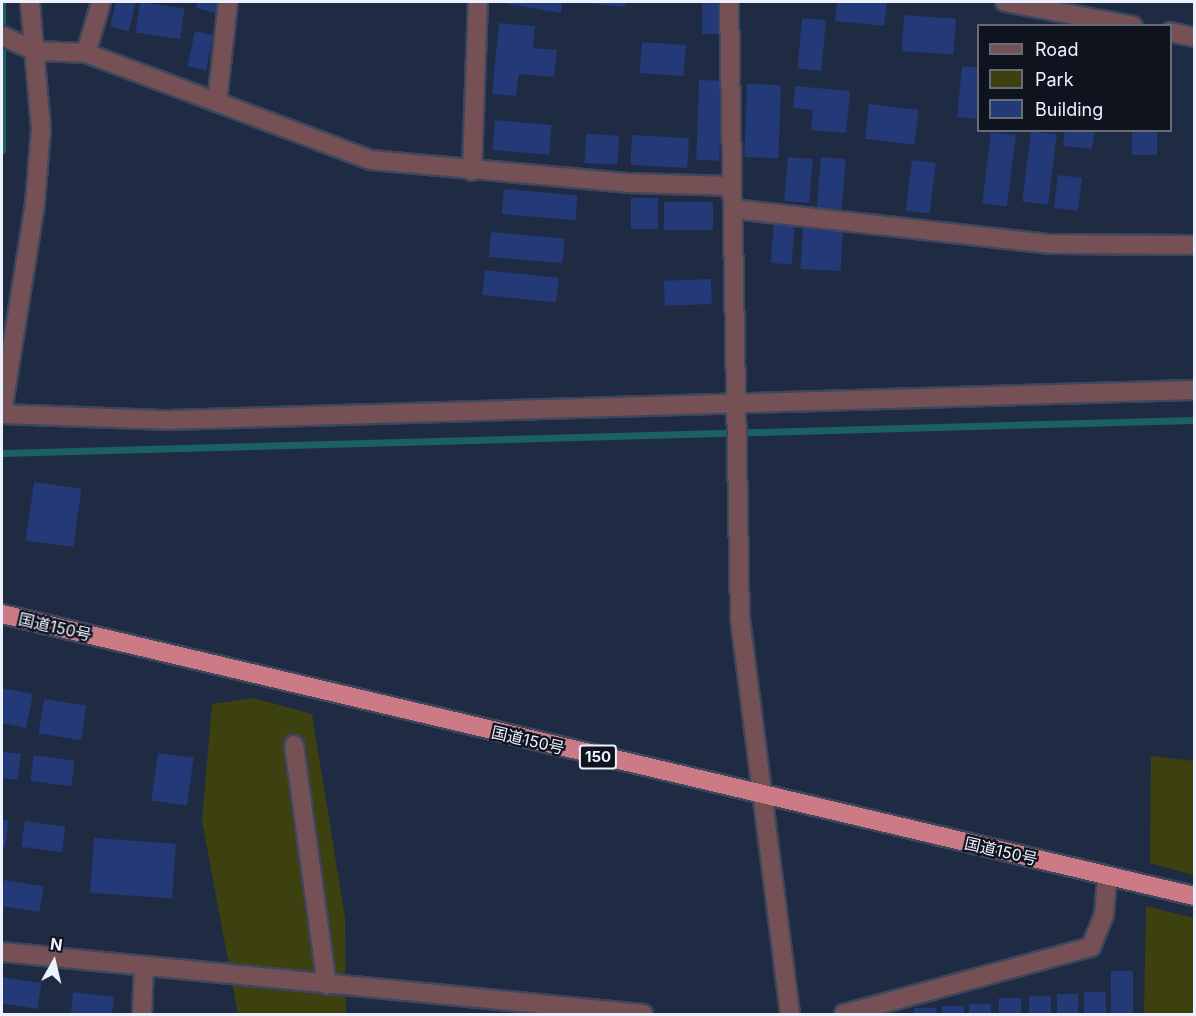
<!DOCTYPE html>
<html>
<head>
<meta charset="utf-8">
<style>
	body { margin:0 }
	#map { position:relative; width:1196px; height:1016px; overflow:hidden; background:#1f2a43; font-family:Inter,"Noto Sans JP",sans-serif }
	div>[style] { position:absolute }
	.green>* { inset:0; background:#3d4110 }
	.stream>* { height:7px; margin:-3.5px; padding:0 3.5px; transform-origin:3.5px; border-radius:3.5px; background:#1b6062 }
	.building>* { inset:0; background:#233978; transform-origin:0 0 }
	.roads { filter:drop-shadow(2px 0 #3c465d) drop-shadow(-2px 0 #3c465d) drop-shadow(0 2px #3c465d) drop-shadow(0 -2px #3c465d) }
	.minor>* { height:18px; margin:-9px; padding:0 9px; transform-origin:9px; border-radius:9px; background:#755155 }
	.tertiary>* { height:18px; margin:-9px; padding:0 9px; transform-origin:9px; border-radius:9px; background:#755155 }
	.trunk>* { height:18px; margin:-9px; padding:0 9px; transform-origin:9px; border-radius:9px; background:#cc7b86 }
	span { translate:-50% -50%; white-space:nowrap; text-align:center; line-height:1.15; -webkit-text-stroke:4.5px #0e131e; paint-order:stroke }
	.shield-label span { padding:2px 4px; background:#0e131e; border:2px solid; border-radius:4px; -webkit-text-stroke-width:0 }
	.shield-label { font-size:15px; color:#ebf1ff; font-weight:700 }
	.street-label { font-size:16px; color:#ebf1ff }
	.frame { position:absolute; inset:0; border:3px solid #ebf1ff; pointer-events:none }
	.legend { position:absolute; left:977px; top:24px; width:195px; height:108px; box-sizing:border-box; background:#0e131e; border:2px solid #666c78; margin:0; padding:8px 10px; list-style:none; font-size:18px; color:#ebf1ff }
	.legend li { display:flex; align-items:center; gap:12px; height:30px }
	.legend b { width:30px; border:2px solid #666c78 }
	.north { position:absolute; left:24px; top:932px; width:60px; height:60px; -webkit-text-stroke:4px #0e131e; paint-order:stroke; rotate:8deg; font-size:16px; font-weight:700; line-height:24px; text-align:center; color:#ebf1ff }
	.north::after { content:''; display:block; margin:auto; width:21px; height:27px; background:#ebf1ff; clip-path:polygon(50% 0,100% 100%,50% 72%,0 100%) }
</style>
</head>
<body>
<div id="map">
	<div class="green">
		<i style="clip-path:polygon(254px 698px,312px 714px,345px 918px,346px 1014px,238px 1014px,202px 821px,212px 704px)"></i>
		<i style="clip-path:polygon(1151px 756px,1194px 761px,1194px 875px,1150px 863px)"></i>
		<i style="clip-path:polygon(1146px 906px,1194px 918px,1194px 1014px,1144px 1014px)"></i>
	</div>
	<div class="stream">
		<i style="left:2px;top:150px;width:148px;rotate:-90deg"></i>
		<i style="left:2px;top:453px;width:1192px;rotate:-1.59deg"></i>
	</div>
	<div class="building">
		<i style="clip-path:polygon(116px 2px,136px 2px,129px 31px,110px 27px)"></i>
		<i style="left:140px;top:2px;width:45px;height:31px;rotate:8deg"></i>
		<i style="clip-path:polygon(197px 2px,218px 2px,215px 13px,196px 8px)"></i>
		<i style="clip-path:polygon(497px 2px,562px 2px,561px 13px)"></i>
		<i style="clip-path:polygon(575px 2px,625px 2px,625px 7px)"></i>
		<i style="left:702px;top:2px;width:23px;height:32px"></i>
		<i style="clip-path:polygon(837px 2px,887px 2px,884px 26px,835px 21px)"></i>
		<i style="left:904px;top:15px;width:52px;height:36px;rotate:4deg"></i>
		<i style="left:802px;top:18px;width:24px;height:51px;rotate:5deg"></i>
		<i style="clip-path:polygon(499px 23px,535px 26px,533px 48px,557px 50px,554px 77px,519px 74px,516px 96px,492px 94px)"></i>
		<i style="left:195px;top:31px;width:19px;height:36px;rotate:12deg"></i>
		<i style="left:642px;top:42px;width:44px;height:31px;rotate:4deg"></i>
		<i style="clip-path:polygon(962px 66px,978px 67px,978px 119px,957px 117px)"></i>
		<i style="left:699px;top:80px;width:23px;height:80px;rotate:2deg"></i>
		<i style="left:747px;top:84px;width:34px;height:73px;rotate:2deg"></i>
		<i style="clip-path:polygon(795px 86px,850px 91px,846px 133px,811px 130px,813px 110px,793px 108px)"></i>
		<i style="left:869px;top:104px;width:50px;height:35px;rotate:7deg"></i>
		<i style="left:495px;top:120px;width:57px;height:30px;rotate:5deg"></i>
		<i style="clip-path:polygon(1065px 130px,1095px 130px,1092px 149px,1063px 146px)"></i>
		<i style="left:1132px;top:130px;width:25px;height:25px"></i>
		<i style="left:1031px;top:131px;width:26px;height:71px;rotate:7deg"></i>
		<i style="left:991px;top:132px;width:25px;height:72px;rotate:7deg"></i>
		<i style="left:586px;top:134px;width:33px;height:29px;rotate:3deg"></i>
		<i style="left:632px;top:135px;width:57px;height:30px;rotate:3deg"></i>
		<i style="left:788px;top:157px;width:25px;height:44px;rotate:5deg"></i>
		<i style="left:821px;top:157px;width:25px;height:51px;rotate:5deg"></i>
		<i style="left:912px;top:160px;width:24px;height:51px;rotate:7deg"></i>
		<i style="left:1058px;top:175px;width:24px;height:33px;rotate:7deg"></i>
		<i style="left:504px;top:189px;width:74px;height:25px;rotate:5deg"></i>
		<i style="left:631px;top:198px;width:27px;height:31px"></i>
		<i style="left:664px;top:202px;width:49px;height:28px"></i>
		<i style="left:774px;top:223px;width:21px;height:40px;rotate:5deg"></i>
		<i style="left:803px;top:223px;width:40px;height:46px;rotate:3deg"></i>
		<i style="left:491px;top:232px;width:74px;height:25px;rotate:5deg"></i>
		<i style="left:485px;top:270px;width:74px;height:25px;rotate:6deg"></i>
		<i style="left:711px;top:279px;width:25px;height:47px;rotate:88deg"></i>
		<i style="left:34px;top:482px;width:48px;height:59px;rotate:8deg"></i>
		<i style="clip-path:polygon(2px 688px,33px 694px,26px 728px,2px 723px)"></i>
		<i style="left:44px;top:699px;width:43px;height:35px;rotate:9deg"></i>
		<i style="clip-path:polygon(2px 752px,21px 754px,17px 780px,2px 778px)"></i>
		<i style="left:158px;top:753px;width:36px;height:48px;rotate:8deg"></i>
		<i style="left:34px;top:755px;width:41px;height:26px;rotate:8deg"></i>
		<i style="clip-path:polygon(2px 820px,9px 821px,5px 847px,2px 847px)"></i>
		<i style="left:25px;top:821px;width:41px;height:26px;rotate:8deg"></i>
		<i style="left:94px;top:838px;width:82px;height:55px;rotate:4deg"></i>
		<i style="left:4px;top:880px;width:40px;height:26px;rotate:9deg"></i>
		<i style="left:1111px;top:971px;width:22px;height:43px"></i>
		<i style="left:2px;top:977px;width:40px;height:26px;rotate:9deg"></i>
		<i style="clip-path:polygon(73px 992px,114px 997px,112px 1014px,71px 1014px)"></i>
		<i style="left:1084px;top:992px;width:22px;height:22px"></i>
		<i style="left:1057px;top:994px;width:21px;height:20px"></i>
		<i style="left:1029px;top:996px;width:22px;height:18px"></i>
		<i style="left:1021px;top:998px;width:16px;height:22px;rotate:90deg"></i>
		<i style="left:969px;top:1004px;width:22px;height:10px"></i>
		<i style="left:942px;top:1006px;width:22px;height:8px"></i>
		<i style="left:914px;top:1008px;width:22px;height:6px"></i>
	</div>
	<div class="roads">
		<div class="minor">
			<i style="left:729px;top:2px;width:616px;rotate:88.98deg"></i>
			<i style="left:740px;top:618px;width:399px;rotate:82.8deg"></i>
			<i style="left:1005px;top:2px;width:130px;rotate:10.6deg"></i>
			<i style="left:1170px;top:32px;width:25px;rotate:12deg"></i>
			<i style="left:2px;top:36px;width:37px;rotate:24deg"></i>
			<i style="left:36px;top:51px;width:50px;rotate:2.3deg"></i>
			<i style="left:86px;top:53px;width:304px;rotate:20.6deg"></i>
			<i style="left:371px;top:160px;width:260px;rotate:5.1deg"></i>
			<i style="left:630px;top:183px;width:102px;rotate:1.7deg"></i>
			<i style="left:86px;top:53px;width:53px;rotate:-73.6deg"></i>
			<i style="left:217px;top:102px;width:101px;rotate:-83.7deg"></i>
			<i style="left:472px;top:171px;width:169px;rotate:-88deg"></i>
			<i style="left:733px;top:209px;width:320px;rotate:6.3deg"></i>
			<i style="left:1051px;top:244px;width:143px;rotate:0.4deg"></i>
			<i style="left:2px;top:414px;width:167px;rotate:2.1deg"></i>
			<i style="left:169px;top:420px;width:1025px;rotate:-1.68deg"></i>
			<i style="left:294px;top:745px;width:242px;rotate:82.2deg"></i>
			<i style="left:2px;top:952px;width:644px;rotate:5.52deg"></i>
			<i style="left:142px;top:1014px;width:48px;rotate:-87.6deg"></i>
			<i style="left:844px;top:1014px;width:256px;rotate:-15.2deg"></i>
			<i style="left:1091px;top:947px;width:35px;rotate:-68deg"></i>
			<i style="left:1104px;top:914px;width:38px;rotate:-85deg"></i>
		</div>
		<div class="tertiary">
			<i style="left:2px;top:412px;width:212px;rotate:-81deg"></i>
			<i style="left:35px;top:203px;width:75px;rotate:-85.4deg"></i>
			<i style="left:41px;top:128px;width:126px;rotate:-95deg"></i>
		</div>
		<div class="trunk">
			<i style="left:2px;top:614px;width:1225px;rotate:13.31deg"></i>
		</div>
	</div>
	<div class="shield-label">
		<span style="left:598px;top:757px">150</span>
	</div>
	<div class="street-label">
		<span style="left:55px;top:627px;rotate:13deg">国道150号</span>
		<span style="left:528px;top:740px;rotate:13deg">国道150号</span>
		<span style="left:1001px;top:851px;rotate:13deg">国道150号</span>
	</div>
	<div class="frame"></div>
	<ul class="legend">
	<li><b style="height:8px;background:#755155"></b>Road</li>
	<li><b style="height:16px;background:#3d4110"></b>Park</li>
	<li><b style="height:16px;background:#233978"></b>Building</li>
	</ul>
	<div class="north">N</div>
</div>
</body>
</html>
